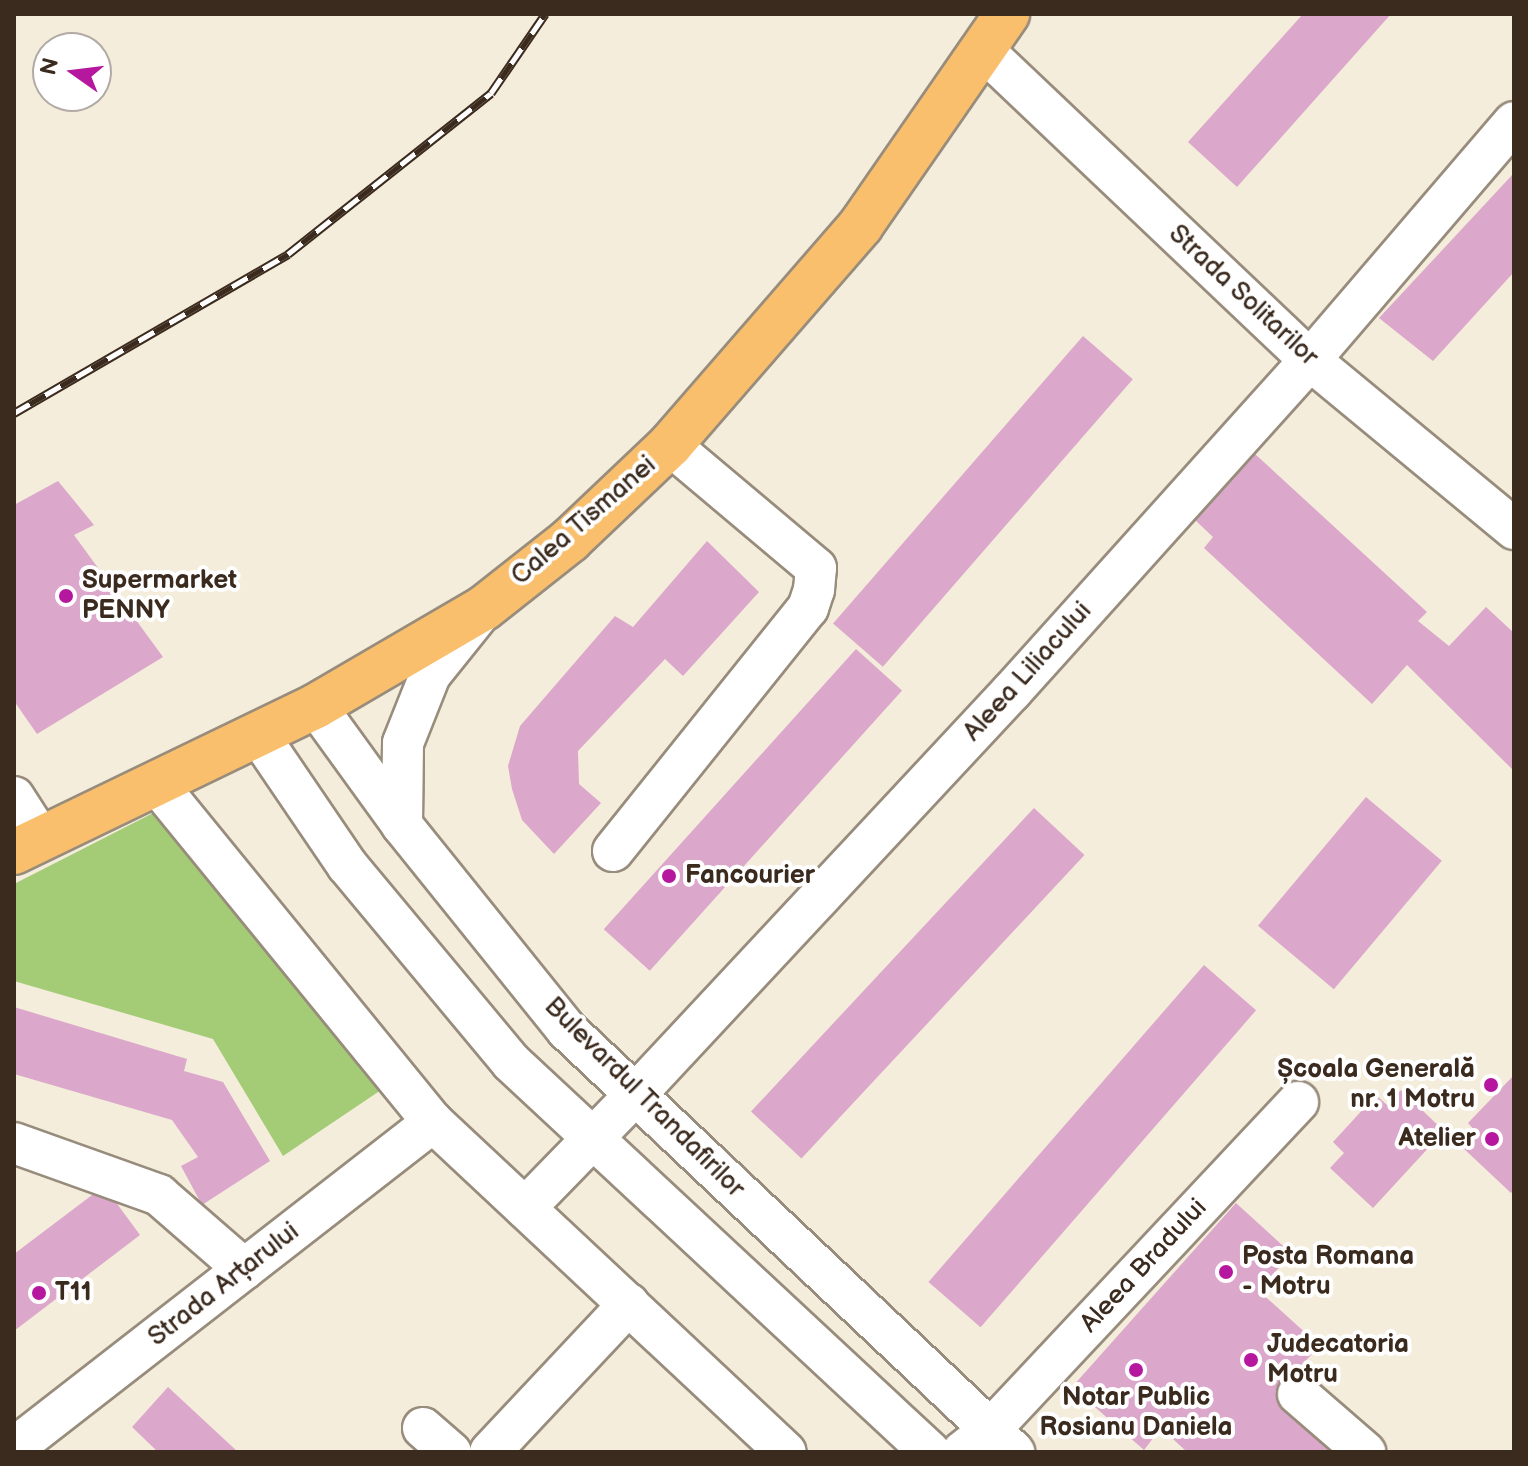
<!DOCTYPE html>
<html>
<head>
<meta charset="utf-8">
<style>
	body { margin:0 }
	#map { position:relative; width:1528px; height:1466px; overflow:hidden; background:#f5eddb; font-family:"Balsamiq Sans",sans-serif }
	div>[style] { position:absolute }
	.green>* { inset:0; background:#a4cb76 }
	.building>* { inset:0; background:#dba7cb; transform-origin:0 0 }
	.roads { filter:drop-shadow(2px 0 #988c7c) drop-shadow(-2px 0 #988c7c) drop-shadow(0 2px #988c7c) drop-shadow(0 -2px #988c7c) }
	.minor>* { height:40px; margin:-20px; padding:0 20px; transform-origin:20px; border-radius:20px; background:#fff }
	.major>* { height:44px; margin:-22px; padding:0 22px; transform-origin:22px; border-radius:22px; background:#f9bf6d }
	.rail>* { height:9px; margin-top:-4.5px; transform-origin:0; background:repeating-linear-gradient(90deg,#fff 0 18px,#3b2a1e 0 36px); box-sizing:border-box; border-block:2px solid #3b2a1e }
	.dots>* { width:22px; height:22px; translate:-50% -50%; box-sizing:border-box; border:4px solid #fff; border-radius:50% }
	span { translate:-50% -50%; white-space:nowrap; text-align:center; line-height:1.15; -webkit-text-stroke:8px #fff; paint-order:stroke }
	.street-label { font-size:26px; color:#3b2a1e }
	.poi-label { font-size:26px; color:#3b2a1e; font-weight:700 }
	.left { translate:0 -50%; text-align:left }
	.right { translate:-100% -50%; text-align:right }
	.frame { position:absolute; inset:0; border:16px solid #3b2a1e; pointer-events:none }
	.north { position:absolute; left:32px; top:32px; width:80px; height:80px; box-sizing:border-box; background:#fff; border:2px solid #b1aaa5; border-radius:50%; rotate:284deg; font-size:22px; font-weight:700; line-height:32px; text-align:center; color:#3b2a1e }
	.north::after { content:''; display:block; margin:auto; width:28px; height:36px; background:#b5179e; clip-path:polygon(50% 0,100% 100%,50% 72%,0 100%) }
</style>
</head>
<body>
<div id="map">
	<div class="green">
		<i style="clip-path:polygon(161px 809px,384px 1088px,283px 1156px,213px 1039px,14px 981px,14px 884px)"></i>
	</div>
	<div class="building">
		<i style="clip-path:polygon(1303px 14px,1391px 14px,1237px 187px,1188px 142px)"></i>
		<i style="clip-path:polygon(1514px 173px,1514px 272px,1433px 361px,1379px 318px)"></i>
		<i style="left:1083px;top:336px;width:66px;height:381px;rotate:41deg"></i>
		<i style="clip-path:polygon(1255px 454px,1427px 612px,1418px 621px,1449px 646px,1486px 607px,1514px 633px,1514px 771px,1407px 665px,1372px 704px,1204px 548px,1213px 537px,1194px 519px)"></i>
		<i style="clip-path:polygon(58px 481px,94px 525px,74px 535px,163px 657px,37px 734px,14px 701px,14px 505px)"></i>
		<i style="clip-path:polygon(707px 541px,759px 592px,683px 676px,665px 659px,578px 751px,579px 784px,601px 803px,554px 854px,522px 820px,512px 789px,508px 766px,520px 726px,615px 616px,633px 627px)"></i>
		<i style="left:856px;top:649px;width:62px;height:377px;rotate:42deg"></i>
		<i style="left:1366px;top:797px;width:99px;height:168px;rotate:40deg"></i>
		<i style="left:1034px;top:808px;width:69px;height:415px;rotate:43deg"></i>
		<i style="left:1204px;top:965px;width:69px;height:420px;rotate:41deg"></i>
		<i style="clip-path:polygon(14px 1007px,187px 1059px,184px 1071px,223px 1082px,270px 1161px,202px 1205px,181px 1166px,198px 1157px,172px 1120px,14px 1074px)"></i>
		<i style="clip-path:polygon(1514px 1075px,1514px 1189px,1511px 1193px,1462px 1147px,1476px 1132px,1468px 1123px)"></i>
		<i style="clip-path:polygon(1401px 1090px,1444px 1131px,1373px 1208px,1330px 1168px,1344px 1153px,1333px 1142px,1376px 1095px,1387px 1105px)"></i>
		<i style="clip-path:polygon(104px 1186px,140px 1235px,14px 1331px,14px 1254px)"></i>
		<i style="clip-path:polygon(1236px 1203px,1292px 1254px,1258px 1290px,1320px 1346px,1275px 1392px,1337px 1452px,1187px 1452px,1161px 1428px,1144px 1450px,1072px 1387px)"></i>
		<i style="clip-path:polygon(168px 1387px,238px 1452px,158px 1452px,132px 1427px)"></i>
	</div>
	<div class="roads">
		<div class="minor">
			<i style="left:983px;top:50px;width:451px;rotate:43.5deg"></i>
			<i style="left:1310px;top:360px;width:265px;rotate:39.6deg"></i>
			<i style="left:316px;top:706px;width:147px;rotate:54.1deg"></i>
			<i style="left:402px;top:825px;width:263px;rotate:51.2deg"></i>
			<i style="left:567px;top:1030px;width:615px;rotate:43.35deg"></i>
			<i style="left:258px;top:734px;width:158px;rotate:55.8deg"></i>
			<i style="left:347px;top:865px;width:256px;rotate:50.2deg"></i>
			<i style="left:511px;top:1062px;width:572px;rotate:42.95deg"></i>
			<i style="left:157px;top:784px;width:436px;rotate:50.8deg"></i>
			<i style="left:433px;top:1122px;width:483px;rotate:43.1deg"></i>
			<i style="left:14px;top:797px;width:50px;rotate:57.3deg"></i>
			<i style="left:402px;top:825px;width:82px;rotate:-89.3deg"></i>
			<i style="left:403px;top:743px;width:73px;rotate:-68.3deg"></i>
			<i style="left:430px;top:675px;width:77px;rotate:-51.3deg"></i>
			<i style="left:613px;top:851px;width:312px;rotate:-51.3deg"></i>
			<i style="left:808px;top:608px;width:19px;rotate:-72deg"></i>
			<i style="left:814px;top:590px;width:22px;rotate:-85deg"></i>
			<i style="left:816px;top:568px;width:191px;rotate:-139.9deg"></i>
			<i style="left:14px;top:1143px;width:154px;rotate:19.7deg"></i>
			<i style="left:159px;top:1195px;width:113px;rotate:41deg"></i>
			<i style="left:525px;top:1208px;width:158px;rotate:-45.8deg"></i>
			<i style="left:635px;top:1095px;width:553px;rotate:-46.98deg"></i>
			<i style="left:1012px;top:691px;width:445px;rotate:-48deg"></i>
			<i style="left:1310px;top:360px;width:313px;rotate:-49.4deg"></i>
			<i style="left:1298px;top:1394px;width:89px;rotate:40.9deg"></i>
			<i style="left:423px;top:1428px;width:37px;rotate:41deg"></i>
			<i style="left:14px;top:1448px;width:531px;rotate:-37.88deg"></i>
			<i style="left:490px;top:1452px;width:203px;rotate:-46.8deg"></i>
			<i style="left:962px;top:1452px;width:36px;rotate:-38deg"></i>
			<i style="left:990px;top:1430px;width:450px;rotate:-46.8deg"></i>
		</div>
		<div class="major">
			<i style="left:14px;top:852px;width:335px;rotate:-25.8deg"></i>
			<i style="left:316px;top:706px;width:194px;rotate:-30.3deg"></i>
			<i style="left:484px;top:608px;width:110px;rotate:-38.3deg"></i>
			<i style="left:570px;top:540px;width:138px;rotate:-43.5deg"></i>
			<i style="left:670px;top:445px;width:291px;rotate:-49deg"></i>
			<i style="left:861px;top:225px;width:257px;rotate:-55.3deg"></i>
		</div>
	</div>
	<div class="rail">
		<i style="left:14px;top:413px;width:317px;rotate:-30.1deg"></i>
		<i style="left:288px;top:254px;width:259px;rotate:-38.4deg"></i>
		<i style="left:491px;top:93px;width:96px;rotate:-55.6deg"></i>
	</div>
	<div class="dots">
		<i style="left:66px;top:596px;background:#b5179e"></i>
		<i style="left:669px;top:876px;background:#b5179e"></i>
		<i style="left:1491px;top:1085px;background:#b5179e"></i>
		<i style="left:1492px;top:1139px;background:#b5179e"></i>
		<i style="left:1226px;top:1272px;background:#b5179e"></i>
		<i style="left:39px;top:1293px;background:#b5179e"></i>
		<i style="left:1251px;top:1360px;background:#b5179e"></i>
		<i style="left:1136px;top:1370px;background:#b5179e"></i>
	</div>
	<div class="street-label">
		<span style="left:1243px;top:296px;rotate:43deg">Strada Solitarilor</span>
		<span style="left:584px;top:521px;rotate:-41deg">Calea Tismanei</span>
		<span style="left:1028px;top:672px;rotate:-48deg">Aleea Liliacului</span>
		<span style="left:644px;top:1098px;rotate:45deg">Bulevardul Trandafirilor</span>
		<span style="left:1144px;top:1266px;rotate:-47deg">Aleea Bradului</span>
		<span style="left:224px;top:1285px;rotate:-38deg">Strada Arțarului</span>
	</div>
	<div class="poi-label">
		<span class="left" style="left:82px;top:596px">Supermarket<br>PENNY</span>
		<span class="left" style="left:685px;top:876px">Fancourier</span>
		<span class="right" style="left:1475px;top:1085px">Școala Generală<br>nr. 1 Motru</span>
		<span class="right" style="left:1476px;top:1139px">Atelier</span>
		<span class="left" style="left:1242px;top:1272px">Posta Romana<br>- Motru</span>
		<span class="left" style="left:55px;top:1293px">T11</span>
		<span class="left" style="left:1267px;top:1360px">Judecatoria<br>Motru</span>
		<span style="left:1136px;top:1413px">Notar Public<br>Rosianu Daniela</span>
	</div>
	<div class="frame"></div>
	<div class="north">N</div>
</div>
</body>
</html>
